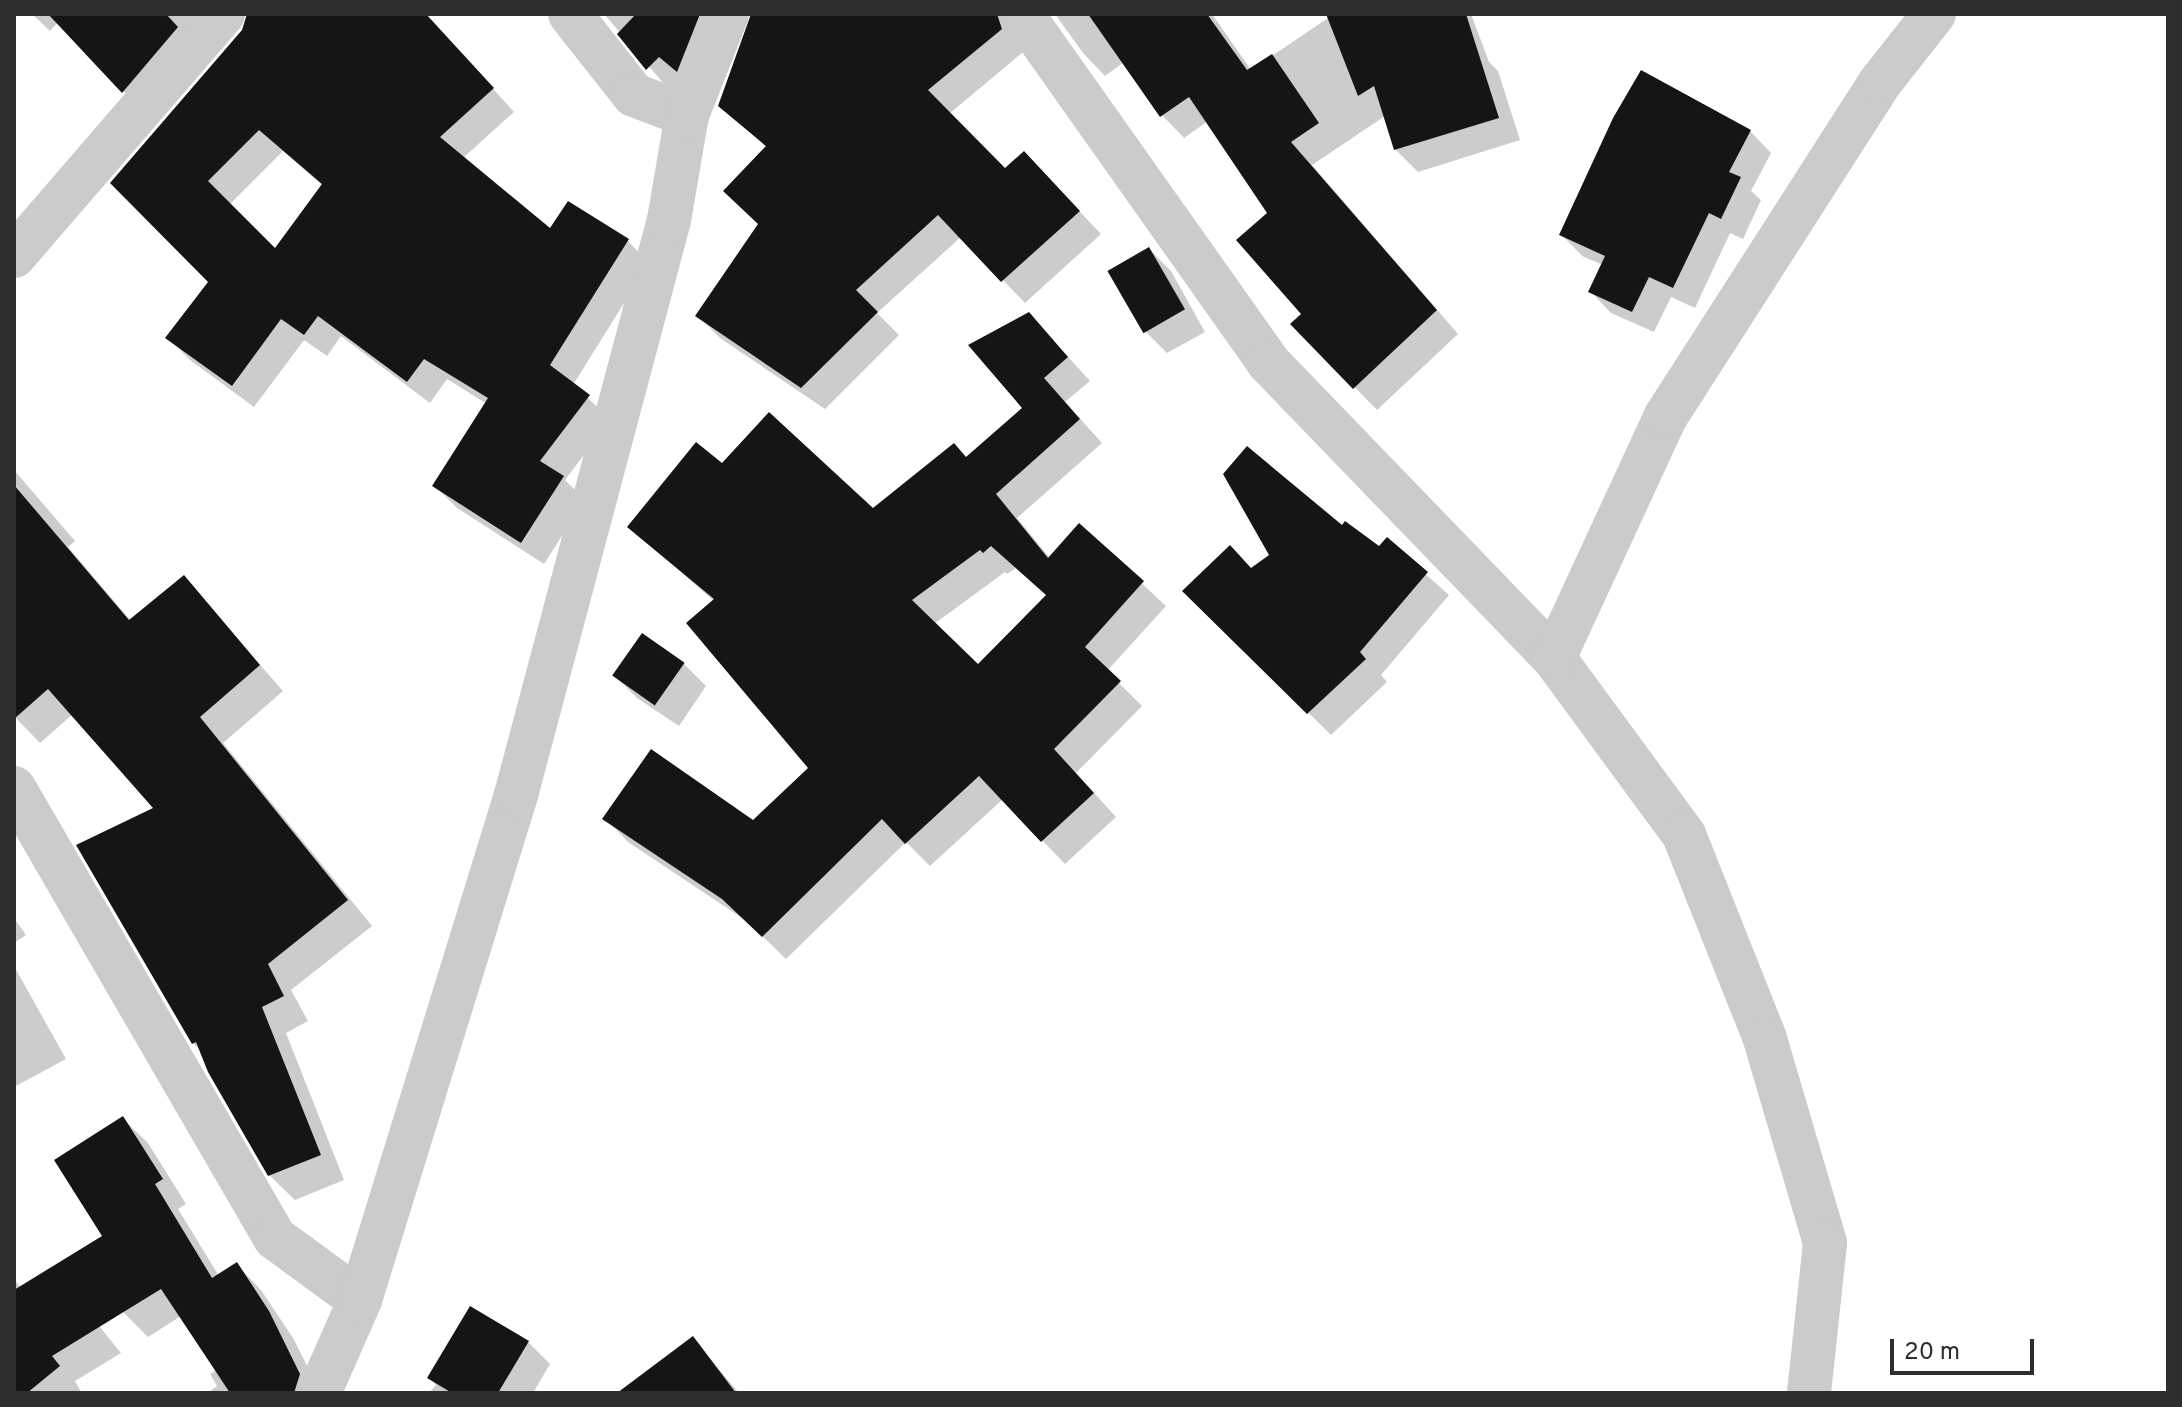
<!DOCTYPE html>
<html>
<head>
<meta charset="utf-8">
<style>
	body { margin:0 }
	#map { position:relative; width:2182px; height:1407px; overflow:hidden; background:#fff; font-family:Overpass,sans-serif }
	div>[style] { position:absolute }
	.shadow>* { inset:0; background:#0003 }
	.building>* { inset:0; background:#151515; transform-origin:0 0 }
	.street>* { height:44px; margin:-22px; padding:0 22px; transform-origin:22px; border-radius:22px; background:#cbcbcb }
	span { translate:-50% -50%; white-space:nowrap; text-align:center; line-height:1.15; -webkit-text-stroke:8px #fff; paint-order:stroke }
	.frame { position:absolute; inset:0; border:16px solid #2e2e2e; pointer-events:none }
	.scale { position:absolute; left:1890px; top:1339px; width:144px; height:36px; box-sizing:border-box; border:4px solid #2e2e2e; border-top:0; padding-left:10px; font-size:24px; line-height:28px; white-space:nowrap; color:#2e2e2e; -webkit-text-stroke:6px #fff; paint-order:stroke }
</style>
</head>
<body>
<div id="map">
	<div class="shadow">
		<i style="clip-path:polygon(32px 14px,235px 14px,145px 114px,58px 22px,50px 31px)"></i>
		<i style="clip-path:polygon(evenodd,249px 14px,417px 14px,465px 58px,514px 112px,463px 158px,551px 231px,627px 240px,649px 263px,573px 385px,611px 419px,565px 480px,585px 500px,544px 564px,457px 508px,435px 486px,487px 404px,447px 379px,430px 403px,341px 336px,327px 356px,304px 340px,254px 407px,190px 360px,168px 338px,211px 282px,112px 183px,244px 31px,249px 14px,283px 151px,323px 186px,275px 251px,229px 205px,283px 151px)"></i>
		<i style="clip-path:polygon(701px 14px,722px 35px,670px 91px,605px 15px)"></i>
		<i style="clip-path:polygon(764px 14px,1035px 14px,1023px 52px,949px 114px,1005px 171px,1046px 176px,1101px 234px,1025px 303px,961px 237px,877px 313px,899px 335px,825px 409px,720px 338px,697px 315px,760px 224px,767px 148px,720px 105px)"></i>
		<i style="clip-path:polygon(1055px 14px,1212px 14px,1251px 70px,1328px 18px,1326px 14px,1471px 14px,1489px 62px,1498px 71px,1520px 140px,1418px 172px,1395px 149px,1385px 116px,1312px 165px,1458px 334px,1377px 410px,1293px 324px,1303px 314px,1270px 214px,1208px 121px,1184px 138px,1162px 115px,1124px 62px,1105px 76px,1083px 53px)"></i>
		<i style="clip-path:polygon(1750px 131px,1771px 153px,1751px 191px,1761px 200px,1743px 239px,1730px 233px,1695px 308px,1671px 297px,1654px 332px,1611px 313px,1590px 291px,1603px 265px,1582px 256px,1561px 234px)"></i>
		<i style="clip-path:polygon(1149px 249px,1171px 271px,1205px 332px,1167px 353px,1145px 331px)"></i>
		<i style="clip-path:polygon(evenodd,1029px 314px,1090px 381px,1065px 402px,1102px 443px,1017px 518px,1050px 558px,1080px 526px,1166px 606px,1107px 671px,1142px 706px,1076px 773px,1116px 817px,1065px 864px,1003px 799px,930px 866px,906px 842px,786px 959px,748px 922px,628px 842px,605px 818px,753px 822px,811px 768px,715px 602px,630px 527px,722px 466px,873px 511px,967px 459px,1024px 408px,1029px 314px,1016px 568px,1048px 596px,978px 667px,934px 624px,1005px 572px,1007px 574px,1016px 568px)"></i>
		<i style="clip-path:polygon(14px 470px,75px 541px,68px 547px,131px 621px,184px 578px,283px 691px,223px 743px,372px 926px,291px 990px,308px 1021px,286px 1033px,344px 1180px,295px 1200px,269px 1175px,202px 1052px,193px 1043px,156px 808px,73px 714px,40px 743px,14px 716px)"></i>
		<i style="clip-path:polygon(1343px 528px,1379px 549px,1387px 540px,1449px 595px,1381px 675px,1387px 682px,1331px 735px,1185px 591px,1252px 570px)"></i>
		<i style="clip-path:polygon(684px 664px,706px 686px,679px 726px,637px 698px,615px 676px)"></i>
		<i style="clip-path:polygon(14px 918px,26px 935px,14px 943px)"></i>
		<i style="clip-path:polygon(14px 966px,66px 1059px,14px 1087px)"></i>
		<i style="clip-path:polygon(123px 1119px,148px 1143px,186px 1204px,178px 1209px,219px 1276px,237px 1265px,261px 1290px,293px 1338px,321px 1393px,208px 1393px,217px 1386px,210px 1374px,217px 1370px,181px 1316px,148px 1337px,123px 1312px,104px 1237px)"></i>
		<i style="clip-path:polygon(14px 1279px,21px 1288px,74px 1295px,121px 1353px,75px 1381px,82px 1393px,14px 1393px)"></i>
		<i style="clip-path:polygon(693px 1339px,739px 1393px,620px 1393px)"></i>
		<i style="clip-path:polygon(528px 1342px,550px 1364px,533px 1393px,429px 1393px,436px 1385px,429px 1377px)"></i>
	</div>
	<div class="building">
		<i style="clip-path:polygon(48px 14px,166px 14px,178px 27px,122px 93px)"></i>
		<i style="clip-path:polygon(evenodd,247px 14px,426px 14px,494px 88px,440px 137px,550px 228px,568px 201px,629px 239px,550px 365px,590px 395px,540px 461px,564px 476px,521px 543px,432px 486px,488px 398px,424px 359px,407px 382px,318px 316px,304px 335px,281px 319px,232px 386px,165px 338px,208px 282px,110px 183px,242px 30px,247px 14px,259px 130px,322px 184px,275px 248px,208px 181px,259px 130px)"></i>
		<i style="clip-path:polygon(636px 14px,700px 14px,677px 72px,659px 57px,646px 70px,617px 34px)"></i>
		<i style="clip-path:polygon(751px 14px,997px 14px,1002px 29px,928px 90px,1005px 168px,1024px 151px,1080px 211px,1001px 282px,938px 215px,856px 290px,878px 312px,801px 388px,695px 316px,758px 224px,723px 191px,766px 146px,718px 106px)"></i>
		<i style="clip-path:polygon(1088px 14px,1207px 14px,1247px 70px,1272px 54px,1319px 123px,1291px 142px,1437px 310px,1353px 389px,1290px 324px,1301px 314px,1236px 240px,1267px 213px,1189px 97px,1160px 117px)"></i>
		<i style="clip-path:polygon(1326px 14px,1466px 14px,1499px 118px,1394px 150px,1374px 86px,1358px 96px)"></i>
		<i style="clip-path:polygon(1641px 70px,1751px 130px,1729px 172px,1741px 177px,1721px 219px,1709px 213px,1673px 288px,1649px 277px,1632px 312px,1588px 292px,1605px 256px,1559px 235px,1613px 118px)"></i>
		<i style="left:1149px;top:247px;width:72px;height:48px;rotate:60deg"></i>
		<i style="clip-path:polygon(evenodd,1029px 312px,1068px 357px,1044px 378px,1080px 419px,996px 494px,1048px 558px,1079px 523px,1144px 581px,1085px 647px,1121px 681px,1054px 749px,1094px 793px,1041px 842px,979px 776px,905px 844px,882px 819px,762px 937px,722px 899px,602px 819px,651px 749px,753px 820px,808px 768px,686px 623px,714px 599px,627px 527px,696px 442px,722px 463px,769px 412px,873px 508px,954px 443px,966px 457px,1022px 408px,968px 345px,1029px 312px,991px 546px,1046px 595px,978px 664px,912px 600px,980px 550px,983px 553px,991px 546px)"></i>
		<i style="clip-path:polygon(1247px 446px,1342px 525px,1345px 521px,1379px 546px,1387px 537px,1428px 572px,1360px 652px,1366px 659px,1307px 714px,1182px 591px,1230px 545px,1251px 568px,1269px 555px,1223px 474px)"></i>
		<i style="clip-path:polygon(14px 485px,129px 620px,184px 575px,260px 665px,200px 717px,348px 900px,268px 964px,284px 996px,262px 1007px,321px 1155px,268px 1176px,208px 1072px,196px 1042px,192px 1044px,76px 845px,153px 808px,48px 689px,14px 719px)"></i>
		<i style="left:642px;top:633px;width:52px;height:52px;rotate:35deg"></i>
		<i style="clip-path:polygon(123px 1116px,163px 1179px,155px 1184px,212px 1278px,237px 1262px,269px 1311px,300px 1374px,294px 1393px,230px 1393px,161px 1289px,52px 1356px,60px 1366px,27px 1393px,14px 1393px,14px 1290px,102px 1236px,54px 1160px)"></i>
		<i style="clip-path:polygon(470px 1306px,529px 1341px,498px 1393px,452px 1393px,427px 1378px)"></i>
		<i style="clip-path:polygon(693px 1336px,736px 1393px,617px 1393px)"></i>
	</div>
	<div class="street">
		<i style="left:570px;top:14px;width:103px;rotate:51.7deg"></i>
		<i style="left:634px;top:95px;width:57px;rotate:20.7deg"></i>
		<i style="left:1022px;top:14px;width:426px;rotate:54.7deg"></i>
		<i style="left:1268px;top:362px;width:412px;rotate:46deg"></i>
		<i style="left:1554px;top:658px;width:220px;rotate:53.7deg"></i>
		<i style="left:1684px;top:835px;width:219px;rotate:68.3deg"></i>
		<i style="left:1765px;top:1039px;width:213px;rotate:73.6deg"></i>
		<i style="left:1825px;top:1243px;width:151px;rotate:96.1deg"></i>
		<i style="left:14px;top:256px;width:320px;rotate:-49.2deg"></i>
		<i style="left:1554px;top:658px;width:267px;rotate:-65.2deg"></i>
		<i style="left:1666px;top:416px;width:399px;rotate:-57.3deg"></i>
		<i style="left:1882px;top:80px;width:84px;rotate:-51.8deg"></i>
		<i style="left:14px;top:788px;width:520px;rotate:59.89deg"></i>
		<i style="left:275px;top:1238px;width:105px;rotate:36.1deg"></i>
		<i style="left:319px;top:1393px;width:102px;rotate:-66.2deg"></i>
		<i style="left:360px;top:1300px;width:529px;rotate:-72.83deg"></i>
		<i style="left:516px;top:795px;width:595px;rotate:-75.1deg"></i>
		<i style="left:669px;top:220px;width:107px;rotate:-80.3deg"></i>
		<i style="left:687px;top:115px;width:109px;rotate:-68.4deg"></i>
	</div>
	<div class="frame"></div>
	<div class="scale">20 m</div>
</div>
</body>
</html>
